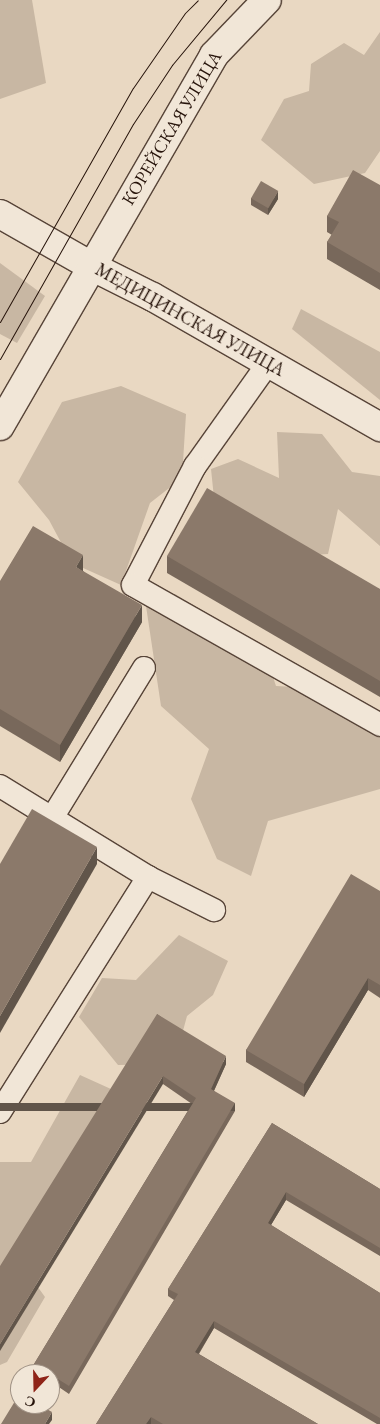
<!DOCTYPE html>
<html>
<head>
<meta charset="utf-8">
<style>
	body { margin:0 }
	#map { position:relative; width:380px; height:1424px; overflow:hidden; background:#e9d8c2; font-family:"EB Garamond",serif }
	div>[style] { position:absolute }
	.green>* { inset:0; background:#c8b7a3 }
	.roads { filter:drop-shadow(1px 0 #574438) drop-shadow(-1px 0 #574438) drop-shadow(0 1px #574438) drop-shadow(0 -1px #574438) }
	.lane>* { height:22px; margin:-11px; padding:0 11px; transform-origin:11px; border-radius:11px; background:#f1e6d7 }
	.street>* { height:28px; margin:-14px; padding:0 14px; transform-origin:14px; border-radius:14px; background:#f1e6d7 }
	.secondary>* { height:28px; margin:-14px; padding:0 14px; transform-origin:14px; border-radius:14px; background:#f1e6d7 }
	.tram>* { height:1px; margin:-0.5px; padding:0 0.5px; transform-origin:0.5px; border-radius:0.5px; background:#26130a }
	.wall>* { inset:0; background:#78685b }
	.shaded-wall>* { inset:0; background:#61554a; transform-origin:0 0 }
	.building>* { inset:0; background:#8b796a; transform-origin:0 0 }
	span { translate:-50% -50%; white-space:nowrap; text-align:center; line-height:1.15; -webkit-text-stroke:4px #f1e6d7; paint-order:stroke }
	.street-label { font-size:18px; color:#26130a }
	.north { position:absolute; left:10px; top:1364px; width:50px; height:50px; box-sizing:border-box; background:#f1e6d7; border:1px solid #a09285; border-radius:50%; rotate:201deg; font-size:14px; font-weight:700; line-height:20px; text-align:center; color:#26130a }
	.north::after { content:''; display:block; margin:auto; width:18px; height:22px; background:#8f2418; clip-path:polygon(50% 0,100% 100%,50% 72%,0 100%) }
</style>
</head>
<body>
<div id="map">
	<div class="green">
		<i style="clip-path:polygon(0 0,32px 0,46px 83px,0 99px)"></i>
		<i style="clip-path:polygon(380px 32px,380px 151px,365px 173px,314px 184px,261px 140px,284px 99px,309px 91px,311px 64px,344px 43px,364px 55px)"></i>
		<i style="clip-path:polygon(0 263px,45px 296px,17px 343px,0 334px)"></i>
		<i style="clip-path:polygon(301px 309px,380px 352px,380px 400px,292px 329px)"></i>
		<i style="clip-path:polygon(121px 386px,186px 414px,182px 478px,150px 503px,121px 585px,72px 563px,49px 520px,18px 482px,62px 402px)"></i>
		<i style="clip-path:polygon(277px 432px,322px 434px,352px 472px,380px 476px,380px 546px,338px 509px,328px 554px,312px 555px,214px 498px,211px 469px,238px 459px,279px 478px)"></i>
		<i style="clip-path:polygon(175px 594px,263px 647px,276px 686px,334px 689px,380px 715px,380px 789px,268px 821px,251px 876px,217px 859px,191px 799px,209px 749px,161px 706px,146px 606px)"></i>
		<i style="clip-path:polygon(179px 935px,228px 961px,213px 995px,187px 1016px,174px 1064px,118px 1065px,79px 1017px,102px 978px,136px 980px)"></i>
		<i style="clip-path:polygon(80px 1075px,122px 1094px,25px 1269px,45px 1297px,7px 1362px,0 1365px,0 1162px,31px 1162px)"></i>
	</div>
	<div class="roads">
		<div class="lane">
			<i style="left:269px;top:362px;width:128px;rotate:125.4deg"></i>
			<i style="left:195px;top:466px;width:134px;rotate:117.5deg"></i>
			<i style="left:133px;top:585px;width:284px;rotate:29.5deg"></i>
			<i style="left:0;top:786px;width:174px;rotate:31.6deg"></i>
			<i style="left:148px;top:877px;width:74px;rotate:26.6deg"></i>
			<i style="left:52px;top:818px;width:176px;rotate:-58.5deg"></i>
			<i style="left:0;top:1112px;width:278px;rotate:-57.8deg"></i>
		</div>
		<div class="street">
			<i style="left:91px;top:266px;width:69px;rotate:26.6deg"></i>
			<i style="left:153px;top:297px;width:262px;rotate:29.8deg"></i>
		</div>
		<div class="secondary">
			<i style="left:0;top:214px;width:105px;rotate:29.7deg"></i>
			<i style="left:0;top:426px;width:428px;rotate:-60deg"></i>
			<i style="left:214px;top:55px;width:76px;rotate:-46.1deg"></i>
		</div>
	</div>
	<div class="tram">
		<i style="left:0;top:322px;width:269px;rotate:-60.4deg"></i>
		<i style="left:133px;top:88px;width:91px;rotate:-55.3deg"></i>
		<i style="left:185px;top:13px;width:18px;rotate:-45deg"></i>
		<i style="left:0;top:359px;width:270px;rotate:-60.5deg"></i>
		<i style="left:133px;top:124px;width:71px;rotate:-56.5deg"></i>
		<i style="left:172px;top:65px;width:85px;rotate:-50.3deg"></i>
	</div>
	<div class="wall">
		<i style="clip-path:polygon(380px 185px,380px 290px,327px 259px,327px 242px,332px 235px,327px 232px,327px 216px)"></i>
		<i style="clip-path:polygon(251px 198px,278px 199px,268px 215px,251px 205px)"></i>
		<i style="clip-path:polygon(167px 556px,380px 589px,380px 697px,167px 573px)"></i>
		<i style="clip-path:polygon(83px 571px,142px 622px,60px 762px,0 726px,0 581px)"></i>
		<i style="clip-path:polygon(380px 891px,380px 998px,368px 990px,304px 1097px,246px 1062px,246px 1050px)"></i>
		<i style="clip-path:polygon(157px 1014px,226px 1064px,214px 1091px,235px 1111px,69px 1394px,50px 1381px,50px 1374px,38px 1374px,34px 1371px,34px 1364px,192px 1104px,163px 1084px)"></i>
		<i style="clip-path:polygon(272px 1123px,380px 1189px,380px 1256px,286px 1200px,271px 1225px,380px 1293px,380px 1424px,377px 1424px,214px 1328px,199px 1354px,318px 1424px,96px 1424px,174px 1300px,168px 1296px,168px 1289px)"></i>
	</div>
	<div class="shaded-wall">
		<i style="clip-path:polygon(278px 191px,278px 199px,268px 215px,268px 208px)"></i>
		<i style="clip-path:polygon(83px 555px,83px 572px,76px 567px)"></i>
		<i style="clip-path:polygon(142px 605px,142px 622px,60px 762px,60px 745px)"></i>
		<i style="clip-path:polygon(97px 847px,97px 864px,0 1033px,0 1016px)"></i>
		<i style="clip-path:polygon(368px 978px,368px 990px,304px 1097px,304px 1084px)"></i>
		<i style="clip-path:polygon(226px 1056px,226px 1064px,211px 1097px,211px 1089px)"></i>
		<i style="clip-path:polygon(163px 1076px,163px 1084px,0 1351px,0 1344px)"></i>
		<i style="left:235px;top:1103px;width:8px;height:328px;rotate:90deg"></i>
		<i style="clip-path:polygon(286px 1192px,286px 1200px,268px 1230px,268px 1223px)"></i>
		<i style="clip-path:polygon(214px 1321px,214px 1328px,195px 1359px,195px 1352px)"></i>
		<i style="clip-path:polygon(52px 1412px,52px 1420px,49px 1424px,45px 1424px)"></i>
		<i style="clip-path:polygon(151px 1417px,151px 1424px,146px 1424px)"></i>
	</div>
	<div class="building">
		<i style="clip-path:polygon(353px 170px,380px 185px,380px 273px,327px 242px,339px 222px,327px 216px)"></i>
		<i style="left:261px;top:181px;width:20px;height:20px;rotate:30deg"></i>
		<i style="clip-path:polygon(207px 488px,380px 589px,380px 681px,167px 556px)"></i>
		<i style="clip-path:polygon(33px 526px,83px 555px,76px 567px,142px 605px,60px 745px,0 709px,0 581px)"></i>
		<i style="clip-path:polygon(32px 809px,97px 847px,0 1016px,0 864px)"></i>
		<i style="clip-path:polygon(351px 874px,380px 891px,380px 985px,368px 978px,304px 1084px,246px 1050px)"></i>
		<i style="clip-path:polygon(157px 1014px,226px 1056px,211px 1089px,235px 1103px,69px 1386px,34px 1364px,196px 1098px,163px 1076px,0 1344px,0 1266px)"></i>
		<i style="clip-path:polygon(272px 1123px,380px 1189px,380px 1248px,286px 1192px,268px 1223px,380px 1293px,380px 1418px,214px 1321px,195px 1352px,318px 1424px,163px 1424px,151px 1417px,146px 1424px,96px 1424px,178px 1294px,168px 1289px)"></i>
		<i style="clip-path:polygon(20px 1393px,20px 1404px,38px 1404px,52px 1412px,45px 1424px,1px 1424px)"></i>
	</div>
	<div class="street-label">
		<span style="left:172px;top:128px;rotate:-59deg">КОРЕЙСКАЯ УЛИЦА</span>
		<span style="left:190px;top:320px;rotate:29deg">МЕДИЦИНСКАЯ УЛИЦА</span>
	</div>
	<div class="north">С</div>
</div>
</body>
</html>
